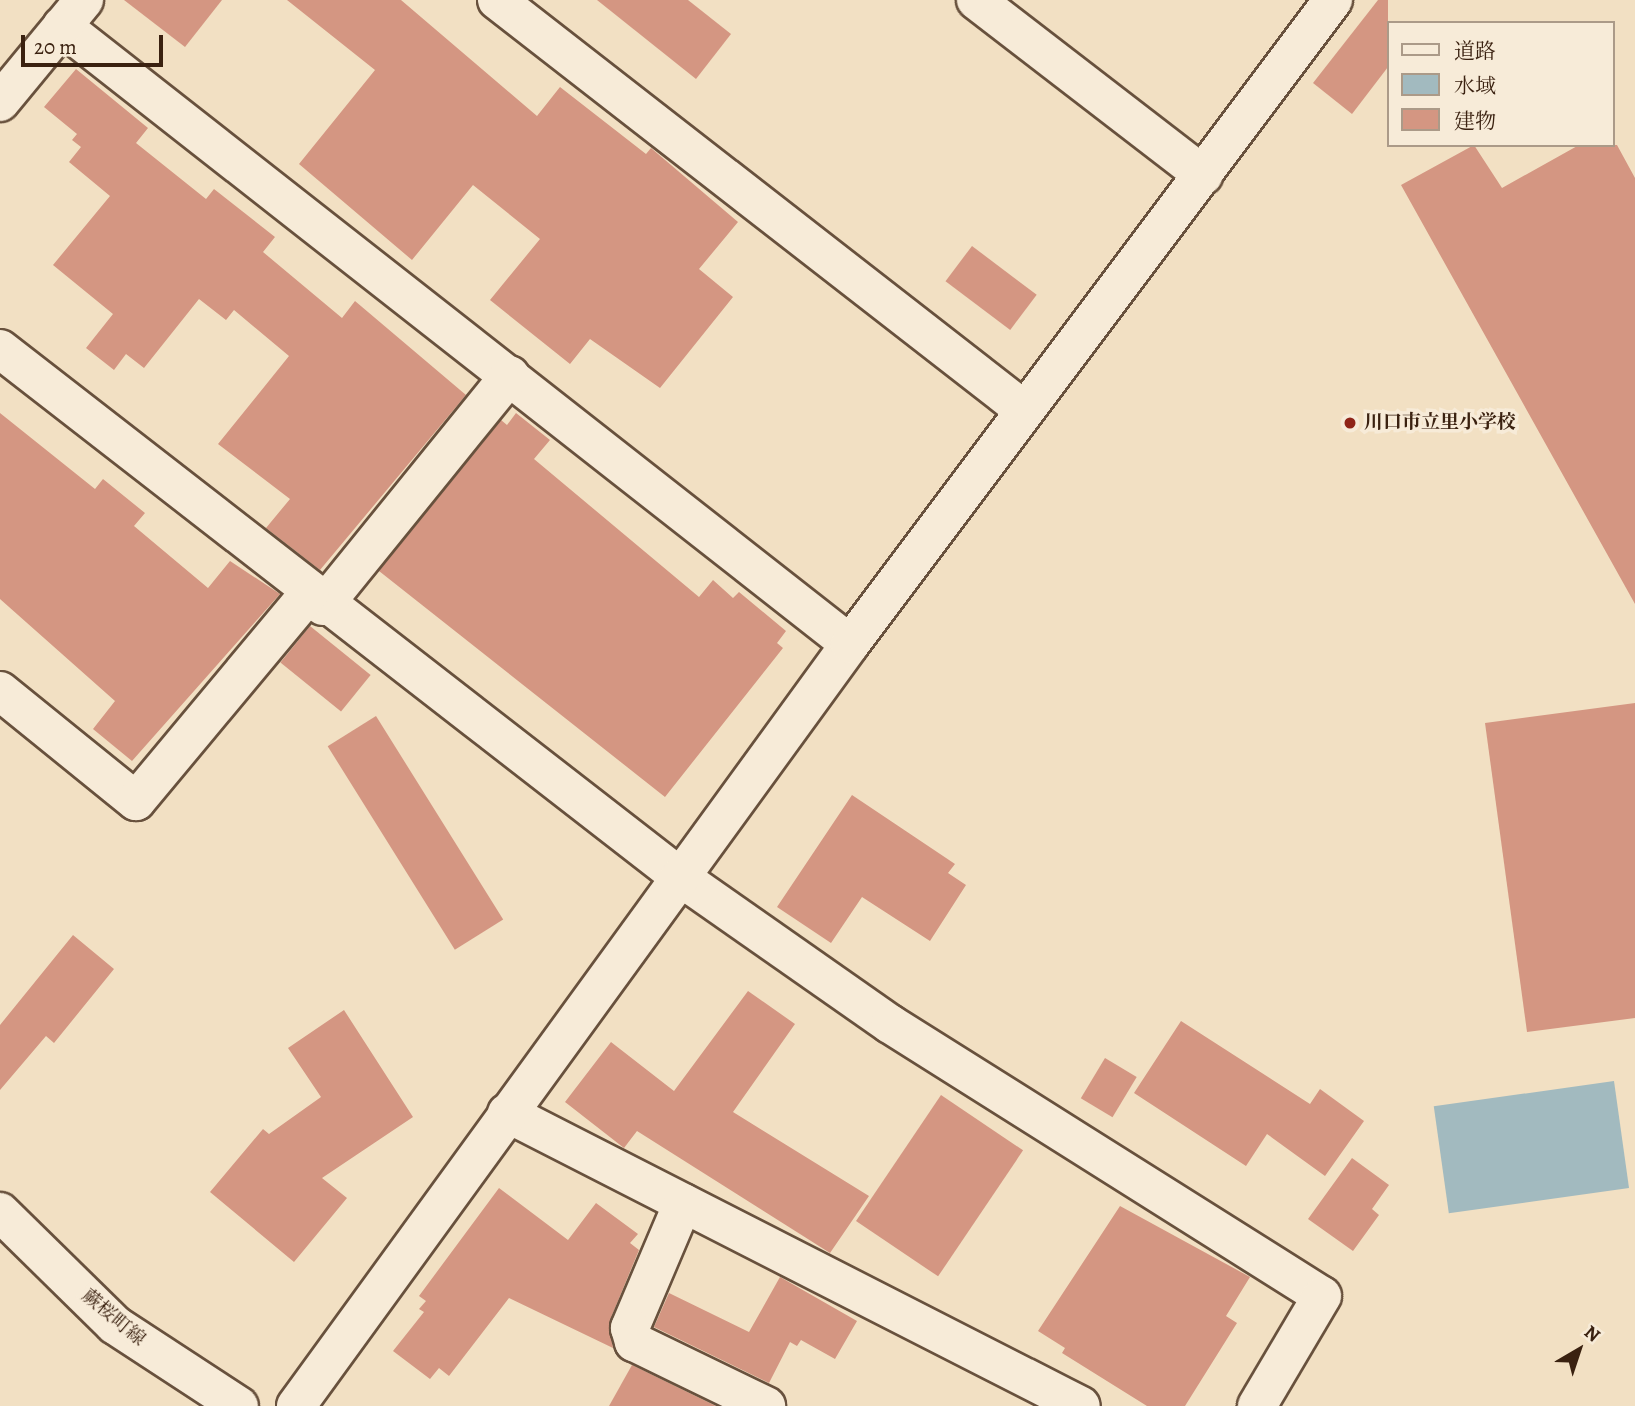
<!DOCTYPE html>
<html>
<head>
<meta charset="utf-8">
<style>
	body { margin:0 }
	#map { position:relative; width:1635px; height:1406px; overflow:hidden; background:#f2e0c3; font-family:Alegreya,"Noto Serif JP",serif }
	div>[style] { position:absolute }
	.water>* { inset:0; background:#a2babf; transform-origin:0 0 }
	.building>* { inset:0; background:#d49682; transform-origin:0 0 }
	.roads { filter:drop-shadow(2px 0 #68513d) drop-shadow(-2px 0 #68513d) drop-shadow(0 2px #68513d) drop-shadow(0 -2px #68513d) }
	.street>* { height:38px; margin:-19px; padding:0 19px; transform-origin:19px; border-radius:19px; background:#f7ebd8 }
	.secondary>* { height:38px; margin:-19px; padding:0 19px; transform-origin:19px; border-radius:19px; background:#f7ebd8 }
	.dots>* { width:19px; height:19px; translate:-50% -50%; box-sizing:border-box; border:4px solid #f7ebd8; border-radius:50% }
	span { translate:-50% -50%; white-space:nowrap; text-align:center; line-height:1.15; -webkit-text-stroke:7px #f7ebd8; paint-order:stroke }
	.poi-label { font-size:19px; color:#3a2110; font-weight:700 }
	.left { translate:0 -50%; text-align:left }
	.street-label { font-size:19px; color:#3a2110 }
	.legend { position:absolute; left:1387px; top:21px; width:228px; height:126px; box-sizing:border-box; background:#f7ebd8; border:2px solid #ab9a88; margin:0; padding:9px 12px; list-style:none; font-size:21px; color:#3a2110 }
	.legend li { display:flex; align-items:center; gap:14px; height:35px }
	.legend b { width:35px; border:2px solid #ab9a88 }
	.north { position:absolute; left:1544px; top:1315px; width:70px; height:70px; -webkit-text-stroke:5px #f7ebd8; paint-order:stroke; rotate:39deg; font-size:19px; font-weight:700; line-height:28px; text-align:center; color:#3a2110 }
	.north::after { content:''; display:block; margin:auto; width:24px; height:32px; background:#3a2110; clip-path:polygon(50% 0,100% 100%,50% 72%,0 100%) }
	.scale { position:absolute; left:21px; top:35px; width:142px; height:32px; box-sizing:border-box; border:4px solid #3a2110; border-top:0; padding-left:9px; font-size:21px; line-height:24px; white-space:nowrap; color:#3a2110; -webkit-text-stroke:5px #f7ebd8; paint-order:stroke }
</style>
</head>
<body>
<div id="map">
	<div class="water">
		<i style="left:1614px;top:1081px;width:108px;height:182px;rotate:82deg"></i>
	</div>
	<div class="building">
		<i style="clip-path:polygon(124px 0,222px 0,185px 47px)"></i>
		<i style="clip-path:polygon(287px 0,401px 0,537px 116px,560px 87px,646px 154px,651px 148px,738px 222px,699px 269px,733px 297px,660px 388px,590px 339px,570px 364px,490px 300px,540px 239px,473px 185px,412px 260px,299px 164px,375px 70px)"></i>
		<i style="clip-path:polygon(597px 0,688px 0,731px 34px,696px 79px)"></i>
		<i style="clip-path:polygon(1378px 0,1388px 0,1388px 67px,1352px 114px,1313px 83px)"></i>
		<i style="clip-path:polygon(76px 69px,148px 128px,136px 143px,206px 199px,214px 189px,275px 237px,263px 252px,342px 318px,355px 301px,466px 395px,320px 570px,266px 528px,290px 499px,218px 444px,289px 356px,234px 310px,226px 320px,199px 299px,144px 368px,126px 354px,114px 370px,86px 348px,113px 314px,53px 265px,110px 196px,69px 162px,81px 147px,72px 140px,77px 134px,44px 107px)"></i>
		<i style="clip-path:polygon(1474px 145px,1502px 188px,1579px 145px,1617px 145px,1635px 178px,1635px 604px,1401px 185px)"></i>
		<i style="left:972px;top:246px;width:81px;height:44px;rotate:37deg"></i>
		<i style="clip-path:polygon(0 413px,95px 489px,103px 479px,145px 513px,134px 526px,208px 588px,230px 561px,280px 594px,132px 761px,93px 729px,115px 701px,0 599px)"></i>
		<i style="clip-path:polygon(516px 413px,550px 440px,534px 459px,699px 597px,713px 580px,733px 598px,739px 592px,786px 631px,777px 643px,783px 648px,665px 797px,379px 571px,501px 420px,507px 425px)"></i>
		<i style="left:310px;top:626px;width:78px;height:47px;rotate:39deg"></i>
		<i style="clip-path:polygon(1635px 703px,1635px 1018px,1527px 1032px,1485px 723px)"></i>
		<i style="left:376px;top:716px;width:240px;height:57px;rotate:58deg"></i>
		<i style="clip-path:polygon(852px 795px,955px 864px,948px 873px,966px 885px,930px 941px,862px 897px,831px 943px,777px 907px)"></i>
		<i style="clip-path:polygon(73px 935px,114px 969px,54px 1043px,46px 1036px,0 1090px,0 1025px)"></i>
		<i style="clip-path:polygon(748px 991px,795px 1024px,733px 1112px,869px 1196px,830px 1253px,637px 1131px,624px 1148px,565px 1102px,611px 1042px,674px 1091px)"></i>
		<i style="clip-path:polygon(344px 1010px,413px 1117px,322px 1178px,347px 1198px,294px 1262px,210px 1192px,263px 1129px,269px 1134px,321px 1097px,288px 1048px)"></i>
		<i style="clip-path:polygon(1181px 1021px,1310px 1104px,1320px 1089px,1364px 1121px,1325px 1176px,1267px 1134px,1246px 1166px,1134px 1093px)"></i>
		<i style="left:1105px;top:1058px;width:37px;height:47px;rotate:31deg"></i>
		<i style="left:941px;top:1095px;width:99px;height:152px;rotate:34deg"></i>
		<i style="clip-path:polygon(1352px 1158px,1389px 1185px,1372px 1209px,1379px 1215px,1353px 1251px,1308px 1219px)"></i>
		<i style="clip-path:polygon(499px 1188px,568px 1240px,596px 1203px,638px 1234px,630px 1243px,639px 1250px,610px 1320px,613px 1348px,509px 1298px,449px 1376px,439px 1368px,430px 1379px,393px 1351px,424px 1312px,419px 1309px,426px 1301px,419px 1296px)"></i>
		<i style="clip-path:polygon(1120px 1206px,1250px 1277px,1226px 1316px,1237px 1323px,1185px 1406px,1147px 1406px,1062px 1353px,1065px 1348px,1038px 1331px)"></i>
		<i style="clip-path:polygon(780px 1277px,857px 1321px,835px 1359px,801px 1340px,797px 1346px,790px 1342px,769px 1383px,654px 1327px,669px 1293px,749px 1332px)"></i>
		<i style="clip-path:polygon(632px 1365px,716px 1406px,609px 1406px)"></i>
	</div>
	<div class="roads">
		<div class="street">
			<i style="left:497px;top:0;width:668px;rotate:37.88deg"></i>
			<i style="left:976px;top:0;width:287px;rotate:37.6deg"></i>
			<i style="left:62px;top:26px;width:1001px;rotate:38.11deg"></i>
			<i style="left:0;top:102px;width:132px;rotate:-50.5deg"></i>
			<i style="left:0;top:349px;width:861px;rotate:37.83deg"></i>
			<i style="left:680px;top:877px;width:256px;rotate:35deg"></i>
			<i style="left:890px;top:1024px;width:510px;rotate:32.2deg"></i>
			<i style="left:1322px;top:1296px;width:128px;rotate:120.6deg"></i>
			<i style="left:323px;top:606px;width:297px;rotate:-51deg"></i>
			<i style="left:0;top:691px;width:175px;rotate:39deg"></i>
			<i style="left:136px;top:801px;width:271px;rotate:-50.2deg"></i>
			<i style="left:507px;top:1113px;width:644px;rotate:27.04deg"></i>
			<i style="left:683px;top:1203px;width:136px;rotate:113deg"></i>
			<i style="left:630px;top:1328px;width:15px;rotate:74deg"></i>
			<i style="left:634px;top:1342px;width:147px;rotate:25.9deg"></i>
		</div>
		<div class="secondary">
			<i style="left:0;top:1212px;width:161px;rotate:44.5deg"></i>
			<i style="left:115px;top:1325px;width:148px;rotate:33.2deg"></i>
			<i style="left:296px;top:1406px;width:942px;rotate:-53.98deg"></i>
			<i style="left:850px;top:644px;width:805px;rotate:-53.13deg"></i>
		</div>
	</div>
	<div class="dots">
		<i style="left:1350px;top:423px;background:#8f2418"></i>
	</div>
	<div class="poi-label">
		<span class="left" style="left:1364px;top:423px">川口市立里小学校</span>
	</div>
	<div class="street-label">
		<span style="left:113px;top:1318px;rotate:40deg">蕨桜町線</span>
	</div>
	<ul class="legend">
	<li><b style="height:9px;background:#f7ebd8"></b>道路</li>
	<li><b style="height:19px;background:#a2babf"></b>水域</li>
	<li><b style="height:19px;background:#d49682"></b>建物</li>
	</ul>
	<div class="north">N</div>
	<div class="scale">20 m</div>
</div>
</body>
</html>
